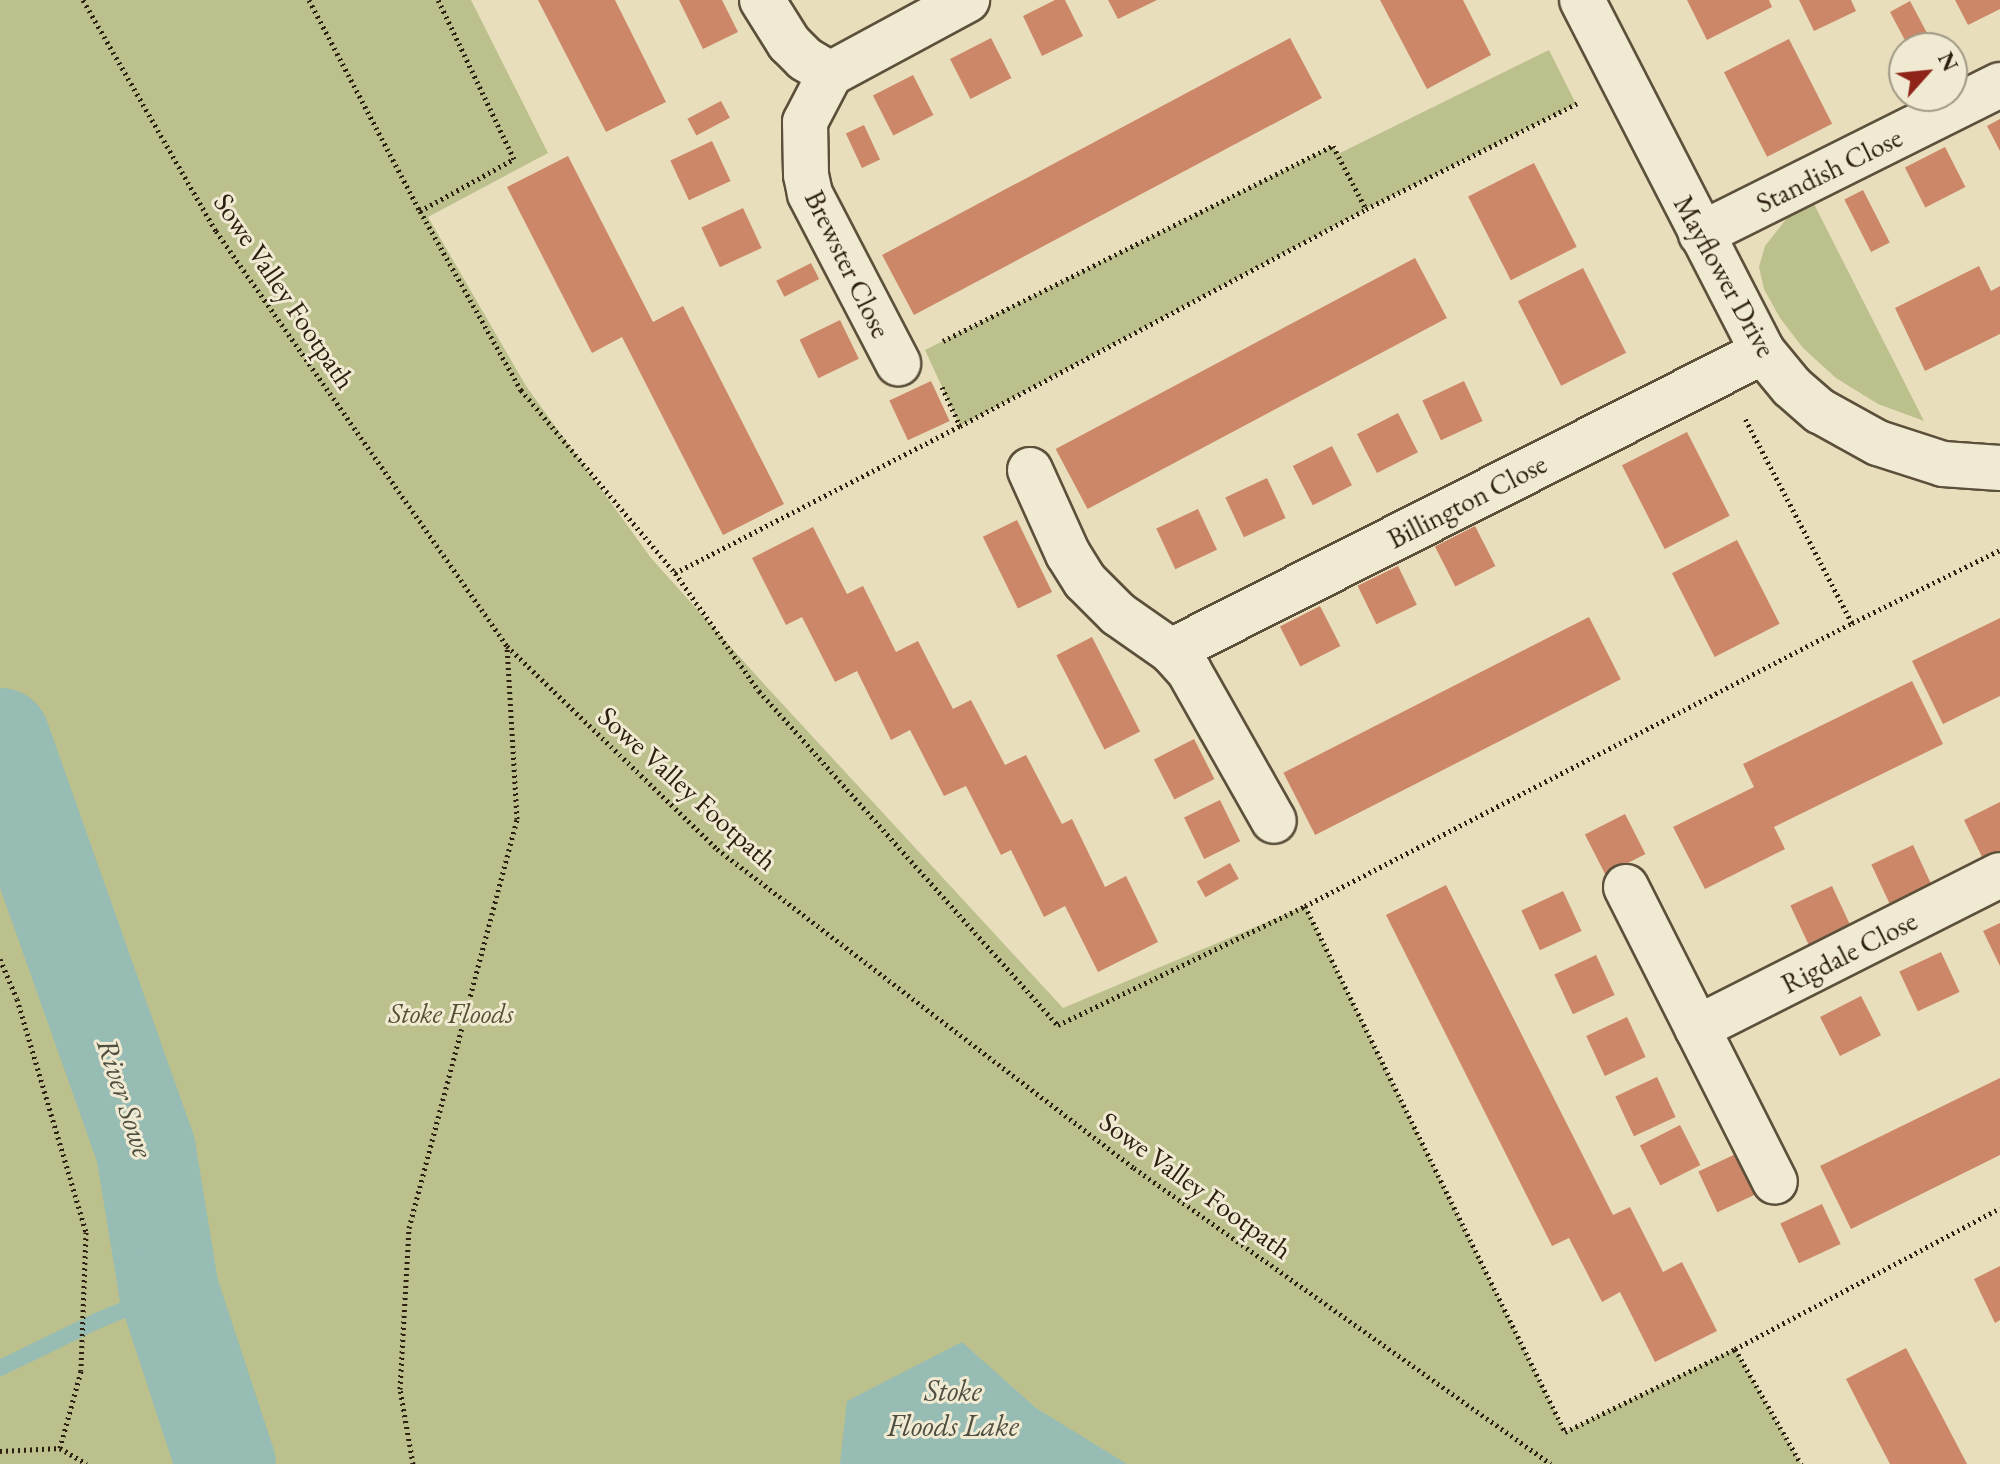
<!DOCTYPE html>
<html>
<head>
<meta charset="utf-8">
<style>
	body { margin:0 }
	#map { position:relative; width:2000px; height:1464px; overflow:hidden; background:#e8debc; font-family:"EB Garamond",serif }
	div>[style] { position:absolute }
	.green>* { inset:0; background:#bbc08d }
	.water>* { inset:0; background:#97bcb4 }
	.stream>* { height:16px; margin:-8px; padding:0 8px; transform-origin:8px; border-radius:8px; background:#97bcb4 }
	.river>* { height:100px; margin:-50px; padding:0 50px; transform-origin:50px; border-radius:50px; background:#97bcb4 }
	.building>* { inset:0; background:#cc8768; transform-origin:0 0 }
	.path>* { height:5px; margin-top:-2.5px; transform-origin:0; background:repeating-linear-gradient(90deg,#2e2010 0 2px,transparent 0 6px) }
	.roads { filter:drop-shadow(2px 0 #5c503b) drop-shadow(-2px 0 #5c503b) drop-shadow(0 2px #5c503b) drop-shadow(0 -2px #5c503b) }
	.minor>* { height:44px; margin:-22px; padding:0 22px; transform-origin:22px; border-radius:22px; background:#f0ead3 }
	span { translate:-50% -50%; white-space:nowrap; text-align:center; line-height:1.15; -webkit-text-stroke:6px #f0ead3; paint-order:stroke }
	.street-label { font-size:28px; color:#2e2010 }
	.park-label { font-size:28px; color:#585036; font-style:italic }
	.water-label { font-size:30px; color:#4e4f41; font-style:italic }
	.north { position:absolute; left:1888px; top:32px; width:80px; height:80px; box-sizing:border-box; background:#f0ead3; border:2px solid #a29985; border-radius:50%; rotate:63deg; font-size:22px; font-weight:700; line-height:32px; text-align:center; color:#2e2010 }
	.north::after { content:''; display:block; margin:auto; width:28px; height:36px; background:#8f2418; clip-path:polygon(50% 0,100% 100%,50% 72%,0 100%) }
</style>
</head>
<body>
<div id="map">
	<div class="green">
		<i style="clip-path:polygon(0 0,471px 0,548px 153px,428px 217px,526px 386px,651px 558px,764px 684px,1063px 1008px,1305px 906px,1565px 1432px,1735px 1349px,1801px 1464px,0 1464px)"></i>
		<i style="clip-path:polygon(1549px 50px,1576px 104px,1366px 209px,960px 426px,925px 350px,1333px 146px,1338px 154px)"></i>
		<i style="clip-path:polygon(1813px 202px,1924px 421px,1878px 404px,1836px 378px,1803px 348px,1780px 318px,1764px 289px,1759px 267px,1765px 246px,1787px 218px)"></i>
	</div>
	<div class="water">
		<i style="clip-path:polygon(962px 1342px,1036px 1408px,1127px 1464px,840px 1464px,847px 1401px)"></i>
	</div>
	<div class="stream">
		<i style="left:0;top:1368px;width:110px;rotate:-25.9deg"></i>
		<i style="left:99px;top:1320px;width:76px;rotate:-22.5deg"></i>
	</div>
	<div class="river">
		<i style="left:0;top:738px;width:438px;rotate:70.5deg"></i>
		<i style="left:146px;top:1151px;width:142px;rotate:80.7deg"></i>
		<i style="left:169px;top:1291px;width:182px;rotate:71.8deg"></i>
	</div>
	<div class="building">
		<i style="clip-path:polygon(538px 0,615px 0,666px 102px,606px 132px)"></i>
		<i style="clip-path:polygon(679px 0,722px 0,738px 32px,703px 49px)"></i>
		<i style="clip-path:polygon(1055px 0,1065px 0,1083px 36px,1042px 56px,1023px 16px)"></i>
		<i style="clip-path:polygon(1108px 0,1157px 0,1118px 19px)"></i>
		<i style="clip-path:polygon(1380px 0,1463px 0,1491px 55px,1427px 89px)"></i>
		<i style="clip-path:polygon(1687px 0,1769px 0,1772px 7px,1707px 40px)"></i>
		<i style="clip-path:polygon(1799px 0,1851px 0,1856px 11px,1814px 31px)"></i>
		<i style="clip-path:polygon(1955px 0,2000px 0,2000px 9px,1968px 25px)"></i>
		<i style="clip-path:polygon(1910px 1px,1935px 48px,1909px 48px,1890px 12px)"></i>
		<i style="left:991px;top:38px;width:45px;height:46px;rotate:63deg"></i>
		<i style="left:1290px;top:38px;width:68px;height:462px;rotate:62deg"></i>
		<i style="left:1789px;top:39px;width:95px;height:73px;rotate:63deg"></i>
		<i style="left:913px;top:75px;width:45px;height:45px;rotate:63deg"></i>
		<i style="left:721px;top:101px;width:19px;height:38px;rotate:62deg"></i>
		<i style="clip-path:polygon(2000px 119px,2000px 151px,1987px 126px)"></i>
		<i style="left:864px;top:125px;width:38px;height:20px;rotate:65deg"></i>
		<i style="left:712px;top:141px;width:44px;height:46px;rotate:65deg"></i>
		<i style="left:1945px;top:147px;width:45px;height:45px;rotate:63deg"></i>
		<i style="clip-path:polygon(568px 156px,653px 322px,683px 306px,784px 504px,723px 535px,622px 337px,592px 353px,507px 187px)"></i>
		<i style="left:1534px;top:163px;width:94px;height:74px;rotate:63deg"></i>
		<i style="left:1863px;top:190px;width:59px;height:21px;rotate:63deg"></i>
		<i style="left:743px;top:208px;width:44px;height:46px;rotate:65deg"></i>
		<i style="left:1415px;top:258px;width:68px;height:407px;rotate:62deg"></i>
		<i style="left:811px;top:263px;width:18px;height:39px;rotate:63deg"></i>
		<i style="clip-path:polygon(1979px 266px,1991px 291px,2000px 286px,2000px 334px,1925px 371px,1895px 308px)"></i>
		<i style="left:1583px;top:268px;width:95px;height:73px;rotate:63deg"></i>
		<i style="left:840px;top:320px;width:43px;height:45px;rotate:64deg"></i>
		<i style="left:931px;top:381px;width:44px;height:46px;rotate:65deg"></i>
		<i style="left:1464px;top:381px;width:44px;height:46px;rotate:65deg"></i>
		<i style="left:1398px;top:413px;width:44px;height:46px;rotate:63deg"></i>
		<i style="left:1687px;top:432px;width:94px;height:73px;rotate:63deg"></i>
		<i style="left:1332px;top:446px;width:44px;height:44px;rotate:63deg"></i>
		<i style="left:1267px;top:478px;width:44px;height:46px;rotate:65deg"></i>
		<i style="left:1198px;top:509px;width:45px;height:46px;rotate:65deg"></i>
		<i style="left:1017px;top:520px;width:80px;height:38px;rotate:64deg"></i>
		<i style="left:1475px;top:526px;width:45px;height:45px;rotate:63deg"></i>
		<i style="clip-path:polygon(813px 527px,847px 594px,863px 586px,896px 652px,918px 641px,953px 709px,971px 700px,1005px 765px,1026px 755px,1062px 824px,1072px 819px,1105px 887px,1126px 876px,1158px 942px,1098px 972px,1065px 906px,1044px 917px,1011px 850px,1001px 855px,966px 786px,944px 796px,910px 730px,891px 740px,857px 671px,835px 682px,802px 617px,786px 625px,752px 558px)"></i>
		<i style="left:1737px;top:540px;width:94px;height:73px;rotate:63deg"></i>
		<i style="left:1398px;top:566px;width:43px;height:45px;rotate:64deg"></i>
		<i style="left:1320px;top:606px;width:45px;height:45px;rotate:63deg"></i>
		<i style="left:1589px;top:617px;width:70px;height:343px;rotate:63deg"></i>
		<i style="clip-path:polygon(2000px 618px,2000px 696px,1943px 724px,1912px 661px)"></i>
		<i style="left:1092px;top:637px;width:106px;height:40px;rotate:63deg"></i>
		<i style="clip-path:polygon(1912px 681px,1943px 744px,1774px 827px,1785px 849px,1705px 889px,1673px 827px,1754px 787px,1743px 764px)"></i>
		<i style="left:1194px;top:739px;width:45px;height:45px;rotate:63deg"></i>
		<i style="left:1220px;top:800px;width:46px;height:40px;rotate:64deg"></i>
		<i style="clip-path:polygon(2000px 802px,2000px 851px,1983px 859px,1964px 820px)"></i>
		<i style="left:1625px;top:814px;width:45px;height:45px;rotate:63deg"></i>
		<i style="left:1913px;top:845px;width:44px;height:46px;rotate:65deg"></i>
		<i style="left:1230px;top:863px;width:18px;height:38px;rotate:61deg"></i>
		<i style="clip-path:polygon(1446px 885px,1613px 1215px,1630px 1207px,1663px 1272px,1682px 1262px,1717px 1331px,1655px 1362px,1620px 1292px,1602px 1302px,1569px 1238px,1552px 1246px,1386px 915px)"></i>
		<i style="left:1832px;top:886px;width:44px;height:46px;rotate:65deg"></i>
		<i style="left:1563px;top:891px;width:44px;height:46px;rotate:65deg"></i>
		<i style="clip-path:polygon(2000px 923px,2000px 966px,1983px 931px)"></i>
		<i style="left:1941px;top:952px;width:44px;height:46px;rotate:65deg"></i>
		<i style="left:1596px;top:955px;width:44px;height:46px;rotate:65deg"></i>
		<i style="left:1861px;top:996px;width:44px;height:46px;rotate:63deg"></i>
		<i style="left:1627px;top:1017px;width:44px;height:45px;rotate:65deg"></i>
		<i style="left:1657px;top:1077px;width:44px;height:46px;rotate:65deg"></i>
		<i style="clip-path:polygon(2000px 1078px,2000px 1155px,1851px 1229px,1820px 1166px)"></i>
		<i style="left:1680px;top:1125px;width:45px;height:45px;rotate:63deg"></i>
		<i style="left:1740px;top:1152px;width:45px;height:46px;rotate:65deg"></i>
		<i style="left:1822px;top:1204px;width:44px;height:46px;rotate:65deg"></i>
		<i style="clip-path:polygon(2000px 1266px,2000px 1320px,1995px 1323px,1974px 1279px)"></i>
		<i style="clip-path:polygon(1906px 1348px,1943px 1418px,1967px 1464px,1890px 1464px,1865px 1416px,1846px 1379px)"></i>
	</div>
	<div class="path">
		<i style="left:83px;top:0;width:267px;rotate:60.1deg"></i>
		<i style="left:216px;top:231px;width:507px;rotate:54.96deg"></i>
		<i style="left:507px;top:646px;width:292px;rotate:44deg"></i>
		<i style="left:717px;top:849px;width:525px;rotate:37.42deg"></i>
		<i style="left:1134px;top:1168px;width:511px;rotate:35.37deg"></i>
		<i style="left:309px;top:0;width:238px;rotate:62.3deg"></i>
		<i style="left:420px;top:211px;width:206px;rotate:60.6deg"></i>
		<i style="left:521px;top:390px;width:239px;rotate:49.9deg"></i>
		<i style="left:675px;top:573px;width:145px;rotate:54.6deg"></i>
		<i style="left:759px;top:691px;width:448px;rotate:48.2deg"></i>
		<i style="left:1058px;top:1025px;width:274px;rotate:-25.7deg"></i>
		<i style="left:1305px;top:906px;width:616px;rotate:-27.36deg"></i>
		<i style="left:1852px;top:623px;width:231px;rotate:-117.6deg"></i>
		<i style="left:420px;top:211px;width:107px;rotate:-29deg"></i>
		<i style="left:514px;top:159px;width:176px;rotate:-115.5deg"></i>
		<i style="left:943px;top:341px;width:436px;rotate:-26.6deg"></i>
		<i style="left:1333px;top:146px;width:71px;rotate:62.4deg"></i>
		<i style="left:942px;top:387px;width:43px;rotate:65.2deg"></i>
		<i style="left:675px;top:573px;width:321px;rotate:-27.3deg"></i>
		<i style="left:960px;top:426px;width:460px;rotate:-28.1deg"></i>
		<i style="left:1366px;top:209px;width:237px;rotate:-26.6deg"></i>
		<i style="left:1852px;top:623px;width:165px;rotate:-26.3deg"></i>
		<i style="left:1305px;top:906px;width:587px;rotate:63.7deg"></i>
		<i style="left:1565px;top:1432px;width:189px;rotate:-26deg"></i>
		<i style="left:1735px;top:1349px;width:300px;rotate:-28deg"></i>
		<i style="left:0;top:959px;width:43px;rotate:67deg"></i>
		<i style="left:17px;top:999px;width:243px;rotate:73.5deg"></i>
		<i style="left:86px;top:1232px;width:139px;rotate:92.1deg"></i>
		<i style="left:81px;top:1371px;width:80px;rotate:105.3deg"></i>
		<i style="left:1735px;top:1349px;width:133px;rotate:60.1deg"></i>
		<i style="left:0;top:1451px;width:60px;rotate:-2.9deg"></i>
		<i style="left:60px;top:1448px;width:31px;rotate:31deg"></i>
		<i style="left:413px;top:1464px;width:76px;rotate:-99.8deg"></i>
		<i style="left:400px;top:1389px;width:161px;rotate:-86.8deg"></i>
		<i style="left:409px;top:1228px;width:423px;rotate:-75.2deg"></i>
		<i style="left:517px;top:819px;width:173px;rotate:-93.3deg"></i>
	</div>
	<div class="roads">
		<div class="minor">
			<i style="left:762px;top:0;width:51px;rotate:57.9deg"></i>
			<i style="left:789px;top:43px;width:23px;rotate:45deg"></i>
			<i style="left:805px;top:59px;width:29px;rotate:31deg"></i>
			<i style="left:830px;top:74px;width:54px;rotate:117.5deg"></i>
			<i style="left:805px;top:122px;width:53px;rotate:88.9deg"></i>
			<i style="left:806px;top:175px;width:19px;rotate:78deg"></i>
			<i style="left:810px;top:194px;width:191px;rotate:62.5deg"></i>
			<i style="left:1582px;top:0;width:396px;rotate:62.8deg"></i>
			<i style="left:1763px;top:352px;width:45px;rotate:50.4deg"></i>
			<i style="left:1792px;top:387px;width:37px;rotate:41deg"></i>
			<i style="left:1820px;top:411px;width:66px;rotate:28.9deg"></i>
			<i style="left:1878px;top:443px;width:68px;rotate:17.9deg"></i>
			<i style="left:1943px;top:464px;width:57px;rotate:4deg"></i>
			<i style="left:830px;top:74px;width:156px;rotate:-28.4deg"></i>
			<i style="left:1701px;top:234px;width:334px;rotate:-26.5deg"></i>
			<i style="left:1030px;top:470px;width:92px;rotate:65.7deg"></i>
			<i style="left:1068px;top:554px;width:32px;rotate:58deg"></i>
			<i style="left:1085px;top:581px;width:47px;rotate:45deg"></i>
			<i style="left:1118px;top:614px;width:65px;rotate:34.9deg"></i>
			<i style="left:1171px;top:651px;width:27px;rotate:48deg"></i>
			<i style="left:1189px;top:671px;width:172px;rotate:60.5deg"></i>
			<i style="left:1171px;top:651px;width:663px;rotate:-26.8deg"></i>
			<i style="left:1626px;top:887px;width:330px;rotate:63.2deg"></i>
			<i style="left:1697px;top:1028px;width:339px;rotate:-26.8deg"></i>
		</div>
	</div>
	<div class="street-label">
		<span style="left:1829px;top:170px;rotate:-26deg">Standish Close</span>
		<span style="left:848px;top:264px;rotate:64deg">Brewster Close</span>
		<span style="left:1725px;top:276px;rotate:61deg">Mayflower Drive</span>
		<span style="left:285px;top:291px;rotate:56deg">Sowe Valley Footpath</span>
		<span style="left:1467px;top:501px;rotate:-27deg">Billington Close</span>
		<span style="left:688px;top:788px;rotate:42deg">Sowe Valley Footpath</span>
		<span style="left:1849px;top:952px;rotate:-27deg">Rigdale Close</span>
		<span style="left:1196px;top:1185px;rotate:36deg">Sowe Valley Footpath</span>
	</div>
	<div class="park-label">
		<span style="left:451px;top:1013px">Stoke Floods</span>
	</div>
	<div class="water-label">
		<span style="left:125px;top:1098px;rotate:72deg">River Sowe</span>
		<span style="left:953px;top:1408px">Stoke<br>Floods Lake</span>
	</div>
	<div class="north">N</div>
</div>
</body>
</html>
